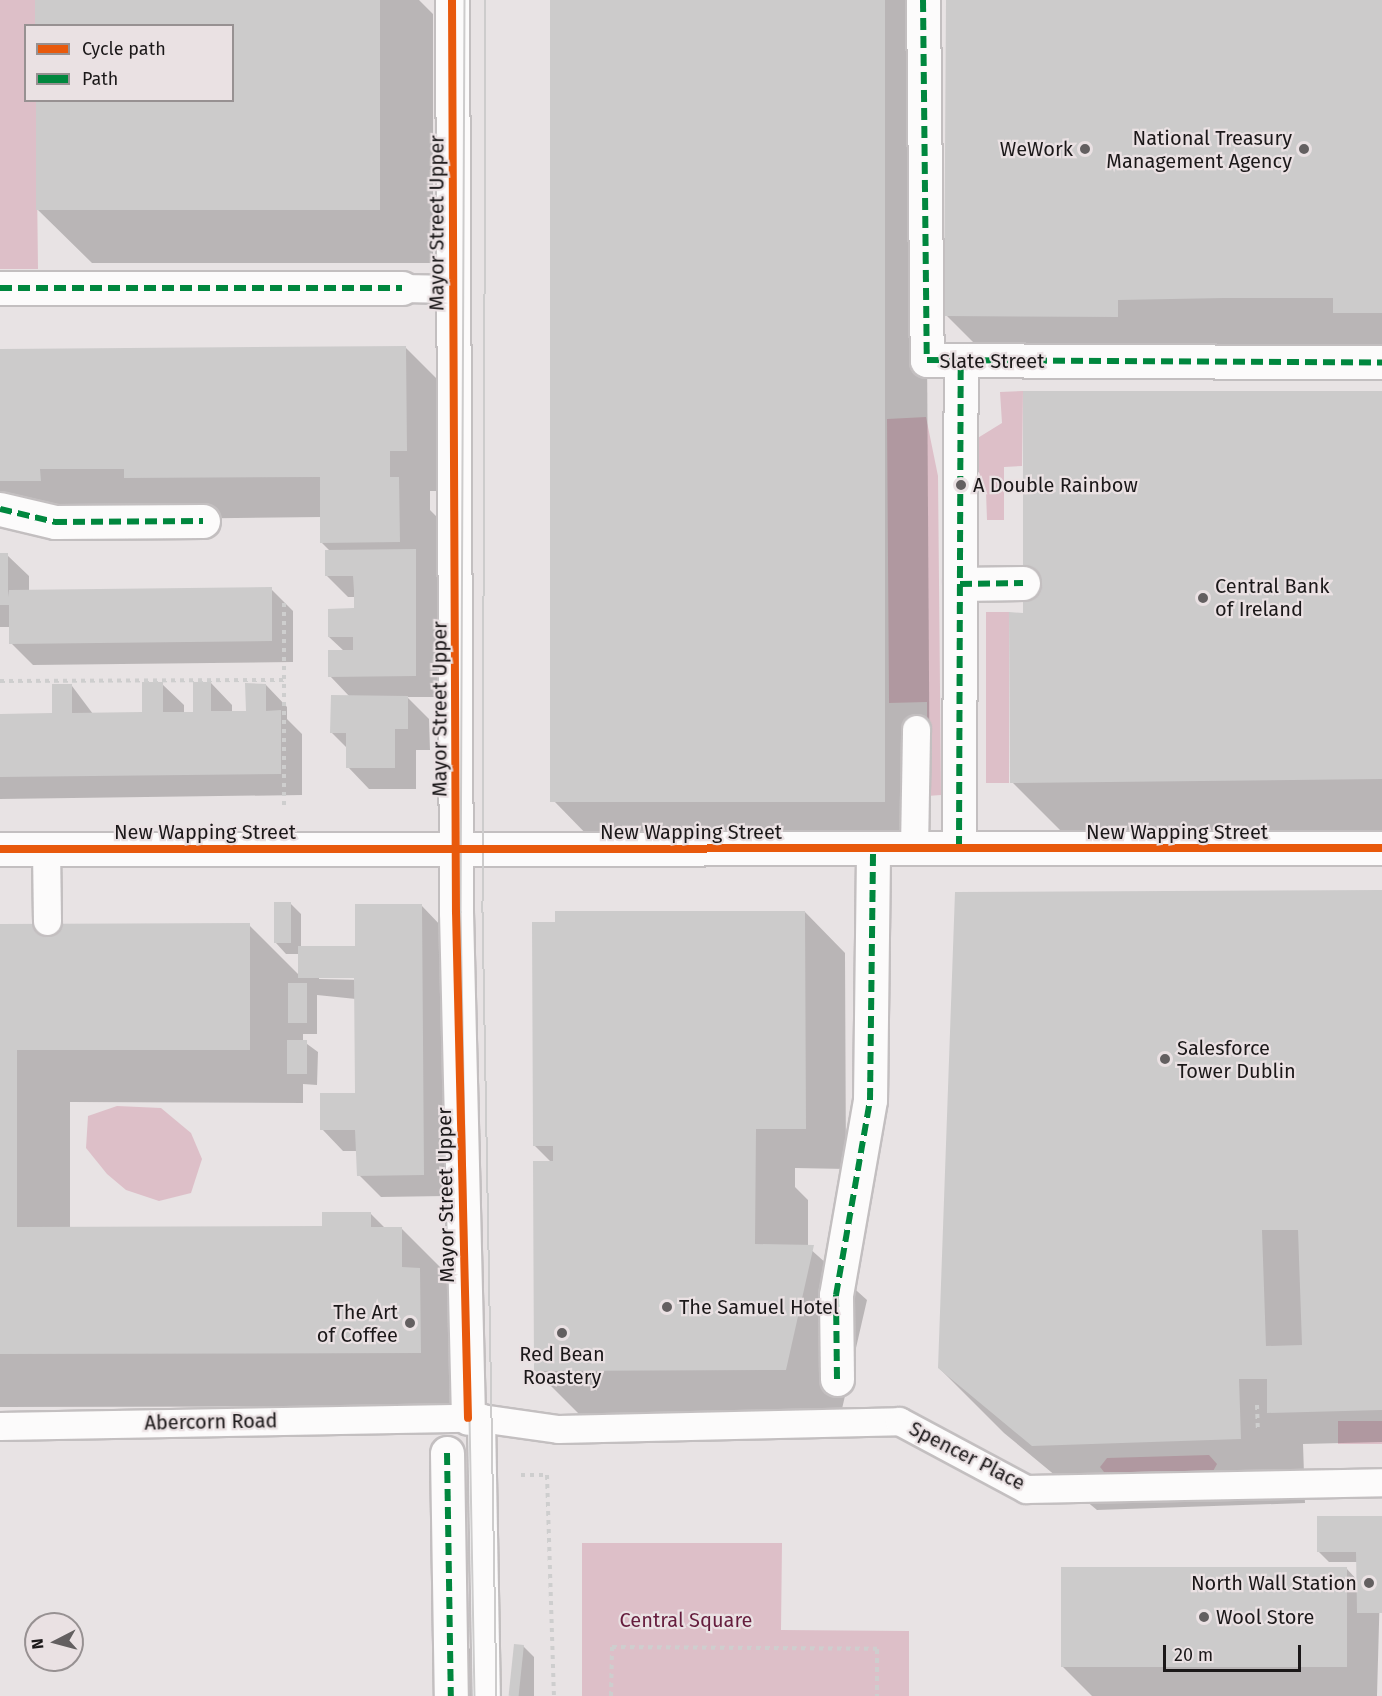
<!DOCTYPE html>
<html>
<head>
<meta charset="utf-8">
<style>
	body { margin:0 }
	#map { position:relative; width:1382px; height:1696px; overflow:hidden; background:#e8e3e4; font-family:"Fira Sans",sans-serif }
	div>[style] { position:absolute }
	.green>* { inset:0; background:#ddbfc8; transform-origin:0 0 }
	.shadow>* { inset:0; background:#0003 }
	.building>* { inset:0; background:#cccbcb; transform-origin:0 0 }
	.path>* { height:4px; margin-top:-2px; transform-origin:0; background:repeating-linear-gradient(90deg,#cecece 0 4.5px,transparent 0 9px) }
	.roads { filter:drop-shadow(2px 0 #c3bfc0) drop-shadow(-2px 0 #c3bfc0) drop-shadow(0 2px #c3bfc0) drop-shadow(0 -2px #c3bfc0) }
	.lane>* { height:27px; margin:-13.5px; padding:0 13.5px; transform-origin:13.5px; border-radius:13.5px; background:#fcfbfb }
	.street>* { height:33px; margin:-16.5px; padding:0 16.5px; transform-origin:16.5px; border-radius:16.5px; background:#fcfbfb }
	.tram>* { height:1.5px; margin:-0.75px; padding:0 0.75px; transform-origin:0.75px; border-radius:0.75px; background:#cdcccc }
	.quiet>* { height:6px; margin-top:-3px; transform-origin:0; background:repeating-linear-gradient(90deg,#00873e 0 12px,transparent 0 18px) }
	.cycleway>* { height:8px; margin:-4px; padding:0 4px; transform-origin:4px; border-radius:4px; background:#e8590c }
	.dots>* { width:16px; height:16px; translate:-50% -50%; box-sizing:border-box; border:3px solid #eae1e3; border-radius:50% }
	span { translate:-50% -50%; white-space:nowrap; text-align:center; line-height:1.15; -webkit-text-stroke:4.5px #eae1e3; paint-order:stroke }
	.poi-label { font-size:20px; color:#1b1819 }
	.right { translate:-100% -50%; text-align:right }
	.left { translate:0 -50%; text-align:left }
	.street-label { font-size:20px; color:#1b1819 }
	.park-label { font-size:20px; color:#651d3d }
	.legend { position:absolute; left:24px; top:24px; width:210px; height:78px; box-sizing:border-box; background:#eae1e3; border:2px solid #979192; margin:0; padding:8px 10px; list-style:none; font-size:18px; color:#1b1819 }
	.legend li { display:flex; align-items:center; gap:12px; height:30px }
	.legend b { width:30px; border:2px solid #979192 }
	.north { position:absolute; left:24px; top:1612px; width:60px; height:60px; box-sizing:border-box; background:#eae1e3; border:2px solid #979192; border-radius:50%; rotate:264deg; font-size:16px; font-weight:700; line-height:24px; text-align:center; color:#1b1819 }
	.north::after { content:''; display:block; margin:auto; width:21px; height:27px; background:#635f60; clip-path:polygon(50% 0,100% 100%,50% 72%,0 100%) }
	.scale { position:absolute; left:1163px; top:1645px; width:138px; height:27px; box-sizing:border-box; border:3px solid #1b1819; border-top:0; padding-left:8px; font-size:18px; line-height:21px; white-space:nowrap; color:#1b1819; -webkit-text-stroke:4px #eae1e3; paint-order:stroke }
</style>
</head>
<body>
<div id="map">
	<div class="green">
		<i style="clip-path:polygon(0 0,35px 0,35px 25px,26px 26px,26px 100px,36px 101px,38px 269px,0 269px)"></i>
		<i style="clip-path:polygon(1023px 391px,1022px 466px,1004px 467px,1004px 520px,987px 520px,986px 491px,968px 444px,1002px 423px,1000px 392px)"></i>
		<i style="clip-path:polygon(926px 417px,938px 476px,941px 795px,927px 796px,927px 702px,889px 703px,887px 419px)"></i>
		<i style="left:1009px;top:612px;width:171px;height:23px;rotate:90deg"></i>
		<i style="clip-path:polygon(117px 1106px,161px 1108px,191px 1133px,202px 1159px,191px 1193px,159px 1201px,126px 1190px,107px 1174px,86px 1148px,88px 1116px)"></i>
		<i style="left:1382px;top:1421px;width:23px;height:44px;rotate:90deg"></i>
		<i style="clip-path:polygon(1209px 1455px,1217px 1464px,1211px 1475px,1108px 1477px,1100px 1467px,1107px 1458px)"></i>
		<i style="clip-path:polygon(582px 1543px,782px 1543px,781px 1630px,909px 1631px,909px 1696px,582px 1696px)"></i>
	</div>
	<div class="shadow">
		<i style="clip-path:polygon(37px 0,419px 0,433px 14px,433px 263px,92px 263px,38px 210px,232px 100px,232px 26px)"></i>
		<i style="clip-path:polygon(552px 0,909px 0,925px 16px,930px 840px,594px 842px,554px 801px)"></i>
		<i style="clip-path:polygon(947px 0,1382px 0,1382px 362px,1000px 369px,946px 315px)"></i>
		<i style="clip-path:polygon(405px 347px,446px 388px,447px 491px,430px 491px,430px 510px,439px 519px,437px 697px,407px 697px,429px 719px,430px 750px,416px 750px,416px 789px,369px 789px,348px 767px,348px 749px,332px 733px,350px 697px,330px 676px,344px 651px,329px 637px,356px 610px,355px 597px,348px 597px,327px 576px,330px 551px,322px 543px,322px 517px,0 521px,0 351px)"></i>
		<i style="clip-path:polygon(1382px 392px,1382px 844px,1077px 847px,1012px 782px,1025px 614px)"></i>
		<i style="clip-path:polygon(0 555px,7px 555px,29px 576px,29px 591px,271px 589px,293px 611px,293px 662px,33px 665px,11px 643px,11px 627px,0 627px)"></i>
		<i style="clip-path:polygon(211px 683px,232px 705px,232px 713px,247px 713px,266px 685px,287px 707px,287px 719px,302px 734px,302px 795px,0 799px,0 715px,54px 715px,72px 686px,93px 714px,143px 713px,162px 684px,184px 705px,184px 713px,195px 713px)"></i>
		<i style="clip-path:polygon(1382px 891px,1382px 1442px,1303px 1444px,1305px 1503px,1097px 1510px,1004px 1433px,939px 1368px)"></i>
		<i style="clip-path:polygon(evenodd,290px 903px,301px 914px,301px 947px,356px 947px,422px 906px,443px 928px,445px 1196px,381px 1197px,359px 1175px,357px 1151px,343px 1151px,322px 1129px,356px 1095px,356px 999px,317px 995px,317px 1034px,303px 1034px,303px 1041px,318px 1052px,317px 1085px,303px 1084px,303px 1103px,70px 1102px,70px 1228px,323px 1228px,371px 1214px,385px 1228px,401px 1228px,455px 1282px,474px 1406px,0 1407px,0 925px,249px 925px,299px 975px,299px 954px,286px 954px,276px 943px,290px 903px,319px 976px,362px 977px,362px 980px,319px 979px,319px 976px)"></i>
		<i style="clip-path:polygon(805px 912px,845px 953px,846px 1169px,795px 1168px,795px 1187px,808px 1200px,808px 1247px,867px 1300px,839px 1422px,589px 1424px,535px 1370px,552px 1163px,534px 1145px)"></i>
		<i style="clip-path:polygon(1382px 1517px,1377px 1696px,1092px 1696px,1062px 1666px,1347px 1569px,1358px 1581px,1358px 1562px,1329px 1562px,1318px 1551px)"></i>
		<i style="clip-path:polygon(463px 1642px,474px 1653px,474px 1696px,457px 1696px)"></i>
		<i style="clip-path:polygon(523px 1646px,534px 1657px,534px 1696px,516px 1696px)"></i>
	</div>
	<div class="building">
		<i style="clip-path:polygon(35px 0,380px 0,380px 210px,36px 210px,36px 100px,232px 100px,232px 26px,35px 26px)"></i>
		<i style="left:550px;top:0;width:335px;height:802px"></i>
		<i style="clip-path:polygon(946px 0,1382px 0,1382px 313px,1333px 313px,1333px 298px,1224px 298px,1118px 300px,1118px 317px,944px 316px)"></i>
		<i style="clip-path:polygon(406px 346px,407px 451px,390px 451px,390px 477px,399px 477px,400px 542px,320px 543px,320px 477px,124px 478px,124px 469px,40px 469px,41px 481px,0 481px,0 349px)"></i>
		<i style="clip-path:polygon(1023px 391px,1382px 391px,1382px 779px,1010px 783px,1009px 612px,1023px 613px)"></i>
		<i style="clip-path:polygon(416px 549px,416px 676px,328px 677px,328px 650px,353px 650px,353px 637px,328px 637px,328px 609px,354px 608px,354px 591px,353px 576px,325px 576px,325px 550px)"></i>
		<i style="clip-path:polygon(0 553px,8px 553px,8px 597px,9px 590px,272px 587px,272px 641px,9px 644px,9px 605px,0 605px)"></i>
		<i style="clip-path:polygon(142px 682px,163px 682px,163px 712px,193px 712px,193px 682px,211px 682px,211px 711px,246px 711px,245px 683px,266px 684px,266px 711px,281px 710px,281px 774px,0 777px,0 714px,52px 713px,52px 684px,72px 684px,72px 713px,142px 712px)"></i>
		<i style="clip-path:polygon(331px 695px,408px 696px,408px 729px,395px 729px,395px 768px,346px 768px,346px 733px,330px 733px)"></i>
		<i style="clip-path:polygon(evenodd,1382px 890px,1382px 1410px,1267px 1413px,1267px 1379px,1239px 1379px,1241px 1439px,1032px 1446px,938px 1368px,955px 892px,1382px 890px,1262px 1230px,1298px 1230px,1302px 1345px,1266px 1346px,1262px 1230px)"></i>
		<i style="left:274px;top:902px;width:17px;height:41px"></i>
		<i style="clip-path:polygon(355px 904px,422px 904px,424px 1175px,357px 1176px,355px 1130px,320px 1130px,320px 1093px,355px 1093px,354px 978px,298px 978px,298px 946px,355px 946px)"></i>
		<i style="clip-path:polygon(555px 911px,805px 911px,806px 1129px,756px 1129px,755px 1244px,814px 1245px,786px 1370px,534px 1371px,533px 1161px,553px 1161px,553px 1146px,533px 1146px,532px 922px,555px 922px)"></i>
		<i style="clip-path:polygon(250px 923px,250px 1050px,17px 1050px,17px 1227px,322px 1226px,322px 1212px,371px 1212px,371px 1227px,402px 1227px,402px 1267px,420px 1268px,421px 1353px,0 1354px,0 924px)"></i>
		<i style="left:288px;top:983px;width:19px;height:40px"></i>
		<i style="left:287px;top:1040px;width:20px;height:34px"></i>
		<i style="clip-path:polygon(1317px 1516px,1382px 1516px,1382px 1613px,1357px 1613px,1356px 1552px,1317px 1552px)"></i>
		<i style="left:1061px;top:1567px;width:286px;height:100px"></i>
		<i style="left:514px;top:1644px;width:10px;height:52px;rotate:6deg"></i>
	</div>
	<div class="path">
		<i style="left:284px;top:603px;width:206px;rotate:90deg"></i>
		<i style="left:0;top:681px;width:284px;rotate:-0.2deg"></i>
		<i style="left:1257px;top:1405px;width:24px;rotate:88deg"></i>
		<i style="left:521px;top:1475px;width:26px"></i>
		<i style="left:547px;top:1475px;width:221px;rotate:88.2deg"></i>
		<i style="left:611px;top:1696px;width:49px;rotate:-88.8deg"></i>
		<i style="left:612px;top:1647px;width:265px;rotate:0.4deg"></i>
		<i style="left:877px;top:1649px;width:47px;rotate:90deg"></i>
	</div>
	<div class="roads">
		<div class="lane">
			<i style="left:402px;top:288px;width:52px;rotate:1.1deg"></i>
			<i style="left:914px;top:848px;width:119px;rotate:-89deg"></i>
			<i style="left:46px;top:849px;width:72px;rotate:89.2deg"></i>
			<i style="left:481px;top:1418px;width:278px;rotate:89deg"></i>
			<i style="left:0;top:1426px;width:481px;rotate:-1deg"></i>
			<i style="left:481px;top:1418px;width:78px;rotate:8.1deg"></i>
			<i style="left:558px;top:1429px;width:341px;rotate:-1.3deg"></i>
			<i style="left:899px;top:1421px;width:144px;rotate:28.2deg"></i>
			<i style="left:1026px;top:1489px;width:356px;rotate:-1.1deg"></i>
		</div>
		<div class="street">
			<i style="left:452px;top:0;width:912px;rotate:89.75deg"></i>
			<i style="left:456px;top:912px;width:506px;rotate:88.64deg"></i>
			<i style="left:923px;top:0;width:360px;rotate:89.4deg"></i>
			<i style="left:927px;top:360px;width:455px;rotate:0.3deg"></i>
			<i style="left:0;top:288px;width:402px"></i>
			<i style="left:0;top:509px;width:57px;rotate:13.3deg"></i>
			<i style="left:55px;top:522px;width:148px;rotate:-0.4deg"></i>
			<i style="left:960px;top:584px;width:63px;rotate:-0.9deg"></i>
			<i style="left:959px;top:848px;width:487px;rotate:-89.8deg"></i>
			<i style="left:0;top:849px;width:1382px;rotate:-0.04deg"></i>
			<i style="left:837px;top:1379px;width:84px;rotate:-90.7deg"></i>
			<i style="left:836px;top:1295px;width:198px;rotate:-80.1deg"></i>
			<i style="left:870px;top:1100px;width:252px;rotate:-89.3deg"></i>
			<i style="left:447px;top:1453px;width:243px;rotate:89.1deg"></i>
		</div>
	</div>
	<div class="tram">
		<i style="left:465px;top:0;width:912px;rotate:90.25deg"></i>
		<i style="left:461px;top:912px;width:784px;rotate:88.98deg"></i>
		<i style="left:486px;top:0;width:912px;rotate:90.19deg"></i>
		<i style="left:483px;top:912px;width:784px;rotate:88.98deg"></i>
	</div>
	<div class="quiet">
		<i style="left:923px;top:0;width:360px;rotate:89.4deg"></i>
		<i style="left:927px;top:360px;width:455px;rotate:0.3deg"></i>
		<i style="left:0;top:288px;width:402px"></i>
		<i style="left:0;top:509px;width:57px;rotate:13.3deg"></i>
		<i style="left:55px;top:522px;width:148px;rotate:-0.4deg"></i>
		<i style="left:960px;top:584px;width:63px;rotate:-0.9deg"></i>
		<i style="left:959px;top:848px;width:487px;rotate:-89.8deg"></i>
		<i style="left:837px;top:1379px;width:84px;rotate:-90.7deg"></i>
		<i style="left:836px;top:1295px;width:198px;rotate:-80.1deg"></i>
		<i style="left:870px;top:1100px;width:252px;rotate:-89.3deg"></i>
		<i style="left:447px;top:1453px;width:243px;rotate:89.1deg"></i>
	</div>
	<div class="cycleway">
		<i style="left:452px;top:0;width:912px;rotate:89.75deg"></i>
		<i style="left:456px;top:912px;width:506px;rotate:88.64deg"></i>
		<i style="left:0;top:849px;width:1382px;rotate:-0.04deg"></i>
	</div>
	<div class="dots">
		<i style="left:1085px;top:149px;background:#635f60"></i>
		<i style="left:1304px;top:149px;background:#635f60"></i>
		<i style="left:961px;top:485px;background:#635f60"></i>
		<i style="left:1203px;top:598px;background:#635f60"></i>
		<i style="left:1165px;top:1059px;background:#635f60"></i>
		<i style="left:667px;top:1307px;background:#635f60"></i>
		<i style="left:410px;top:1323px;background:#635f60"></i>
		<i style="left:562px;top:1333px;background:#635f60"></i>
		<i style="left:1369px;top:1583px;background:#635f60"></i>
		<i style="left:1204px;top:1617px;background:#635f60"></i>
	</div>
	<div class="poi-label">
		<span class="right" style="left:1292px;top:150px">National Treasury<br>Management Agency</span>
		<span class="right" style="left:1073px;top:149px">WeWork</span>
		<span class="left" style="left:973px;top:485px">A Double Rainbow</span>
		<span class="left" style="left:1215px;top:598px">Central Bank<br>of Ireland</span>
		<span class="left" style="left:1177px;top:1060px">Salesforce<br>Tower Dublin</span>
		<span class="left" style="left:679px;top:1307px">The Samuel Hotel</span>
		<span class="right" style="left:398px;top:1324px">The Art<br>of Coffee</span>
		<span style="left:562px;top:1366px">Red Bean<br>Roastery</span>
		<span class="right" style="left:1357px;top:1583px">North Wall Station</span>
		<span class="left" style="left:1216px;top:1617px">Wool Store</span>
	</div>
	<div class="street-label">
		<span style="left:437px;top:223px;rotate:-90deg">Mayor Street Upper</span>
		<span style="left:992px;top:361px">Slate Street</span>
		<span style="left:440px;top:709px;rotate:-90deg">Mayor Street Upper</span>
		<span style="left:205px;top:832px">New Wapping Street</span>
		<span style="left:691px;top:832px">New Wapping Street</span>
		<span style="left:1177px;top:832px">New Wapping Street</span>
		<span style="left:446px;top:1195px;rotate:-91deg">Mayor Street Upper</span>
		<span style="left:211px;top:1422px;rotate:-1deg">Abercorn Road</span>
		<span style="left:967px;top:1456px;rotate:27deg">Spencer Place</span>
	</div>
	<div class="park-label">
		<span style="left:686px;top:1620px">Central Square</span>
	</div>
	<ul class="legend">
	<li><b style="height:8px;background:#e8590c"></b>Cycle path</li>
	<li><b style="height:8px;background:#00873e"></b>Path</li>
	</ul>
	<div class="north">N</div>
	<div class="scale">20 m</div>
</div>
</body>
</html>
